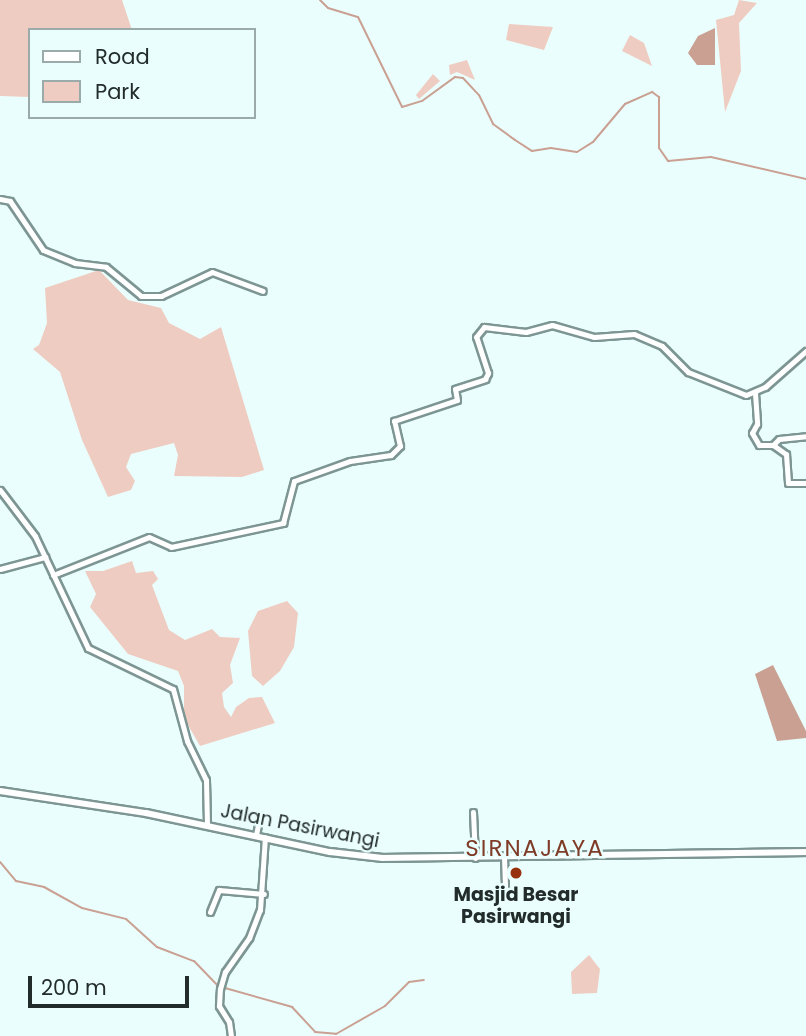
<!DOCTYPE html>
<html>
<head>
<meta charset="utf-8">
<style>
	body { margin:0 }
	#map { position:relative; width:806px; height:1036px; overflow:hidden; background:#eafffd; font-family:Poppins,sans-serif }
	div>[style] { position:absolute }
	.green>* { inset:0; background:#efccc1 }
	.water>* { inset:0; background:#caa093 }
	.stream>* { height:2px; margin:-1px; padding:0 1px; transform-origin:1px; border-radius:1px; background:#caa093 }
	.roads { filter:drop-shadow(2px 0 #7d9694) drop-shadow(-2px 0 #7d9694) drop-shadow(0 2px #7d9694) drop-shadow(0 -2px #7d9694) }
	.minor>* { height:5px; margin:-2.5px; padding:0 2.5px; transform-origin:2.5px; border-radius:2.5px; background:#fff }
	.tertiary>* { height:6px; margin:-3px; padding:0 3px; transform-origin:3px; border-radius:3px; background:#fff }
	.dots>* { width:19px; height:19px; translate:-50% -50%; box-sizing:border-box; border:4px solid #eafffd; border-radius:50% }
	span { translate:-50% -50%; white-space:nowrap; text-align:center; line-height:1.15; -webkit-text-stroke:5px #eafffd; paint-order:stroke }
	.street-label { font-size:19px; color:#222c2b }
	.poi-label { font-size:19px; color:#222c2b; font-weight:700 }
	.quarter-label { font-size:23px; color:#7f3b27; letter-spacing:2px }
	.legend { position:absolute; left:28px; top:28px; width:228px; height:91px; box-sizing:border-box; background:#eafffd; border:2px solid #9aaba9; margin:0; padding:9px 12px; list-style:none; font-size:21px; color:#222c2b }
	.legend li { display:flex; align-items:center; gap:14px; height:35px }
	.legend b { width:35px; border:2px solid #9aaba9 }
	.scale { position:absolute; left:28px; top:976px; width:161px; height:32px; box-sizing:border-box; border:4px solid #222c2b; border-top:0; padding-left:9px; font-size:21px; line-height:24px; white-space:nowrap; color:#222c2b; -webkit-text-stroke:5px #eafffd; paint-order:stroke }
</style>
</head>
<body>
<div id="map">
	<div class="green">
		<i style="clip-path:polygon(0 0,122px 0,132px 30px,30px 30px,30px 97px,0 96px)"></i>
		<i style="clip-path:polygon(739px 0,757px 3px,739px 23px,741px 71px,725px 112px,716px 20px,734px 15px)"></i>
		<i style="clip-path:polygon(509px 24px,553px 27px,544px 50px,506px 40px)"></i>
		<i style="clip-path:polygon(630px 35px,644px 43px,652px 66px,622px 51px)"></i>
		<i style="clip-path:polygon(467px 60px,475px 80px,457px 72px,450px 75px,449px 65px)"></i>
		<i style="clip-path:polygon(433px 74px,440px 81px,419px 99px,416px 95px)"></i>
		<i style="clip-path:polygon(99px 270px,128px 300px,161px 308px,169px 323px,200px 339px,221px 327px,264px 470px,242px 477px,174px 476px,178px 455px,174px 443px,131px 454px,126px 467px,135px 481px,131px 490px,108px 497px,82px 440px,60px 372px,33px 349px,39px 345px,47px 323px,45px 288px)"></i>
		<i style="clip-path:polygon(132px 561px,136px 573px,153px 571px,158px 579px,152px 585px,169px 630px,185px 640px,212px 629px,220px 637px,240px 638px,230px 665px,233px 683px,222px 693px,224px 707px,231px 717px,236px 707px,249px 698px,262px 697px,275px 723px,200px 746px,184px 718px,184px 686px,178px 671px,128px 654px,90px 607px,96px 594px,85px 571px,103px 571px)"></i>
		<i style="clip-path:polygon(287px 601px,298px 613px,294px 647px,280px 671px,263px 686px,252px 676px,248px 631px,258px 611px)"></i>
		<i style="clip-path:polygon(589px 955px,600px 969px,597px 993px,572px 994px,571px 972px)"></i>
	</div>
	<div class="water">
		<i style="clip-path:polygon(715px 28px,715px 65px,697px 65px,688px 53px,698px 36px)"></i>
		<i style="clip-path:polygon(773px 665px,806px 731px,806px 738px,777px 741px,755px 674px)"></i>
	</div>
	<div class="stream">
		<i style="left:320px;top:0;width:11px;rotate:45deg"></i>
		<i style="left:328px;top:8px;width:31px;rotate:17deg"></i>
		<i style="left:358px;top:17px;width:100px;rotate:63.9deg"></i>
		<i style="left:402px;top:107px;width:21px;rotate:-17deg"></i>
		<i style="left:422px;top:101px;width:41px;rotate:-36deg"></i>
		<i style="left:455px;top:77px;width:8px;rotate:7deg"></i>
		<i style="left:463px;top:78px;width:23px;rotate:47deg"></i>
		<i style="left:479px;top:95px;width:32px;rotate:64deg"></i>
		<i style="left:493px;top:124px;width:27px;rotate:36deg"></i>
		<i style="left:515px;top:140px;width:20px;rotate:33deg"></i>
		<i style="left:532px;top:151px;width:19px;rotate:-9deg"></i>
		<i style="left:551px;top:148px;width:26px;rotate:9deg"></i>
		<i style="left:577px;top:152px;width:19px;rotate:-32deg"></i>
		<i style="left:593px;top:142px;width:50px;rotate:-49.9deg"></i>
		<i style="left:625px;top:104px;width:30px;rotate:-24deg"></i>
		<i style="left:652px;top:92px;width:9px;rotate:36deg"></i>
		<i style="left:659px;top:97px;width:51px;rotate:90deg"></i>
		<i style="left:659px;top:148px;width:16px;rotate:55deg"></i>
		<i style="left:668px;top:161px;width:43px;rotate:-5.3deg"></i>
		<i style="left:711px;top:157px;width:98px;rotate:13deg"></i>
		<i style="left:0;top:862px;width:25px;rotate:50deg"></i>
		<i style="left:16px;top:881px;width:29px;rotate:12deg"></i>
		<i style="left:44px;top:887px;width:43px;rotate:28.9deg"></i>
		<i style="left:82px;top:908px;width:45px;rotate:14deg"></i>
		<i style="left:126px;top:919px;width:42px;rotate:42.1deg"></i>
		<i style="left:157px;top:947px;width:40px;rotate:21deg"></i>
		<i style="left:194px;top:961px;width:33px;rotate:46deg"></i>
		<i style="left:225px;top:988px;width:70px;rotate:15.8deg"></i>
		<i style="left:292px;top:1007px;width:34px;rotate:47deg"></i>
		<i style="left:315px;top:1032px;width:21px;rotate:5deg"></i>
		<i style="left:336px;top:1034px;width:56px;rotate:-29.7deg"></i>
		<i style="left:385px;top:1006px;width:34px;rotate:-45deg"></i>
		<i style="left:409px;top:982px;width:15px;rotate:-8deg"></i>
	</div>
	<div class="roads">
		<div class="minor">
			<i style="left:0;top:199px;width:10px;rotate:11deg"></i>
			<i style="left:10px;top:201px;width:59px;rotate:56deg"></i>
			<i style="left:43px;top:250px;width:35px;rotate:22deg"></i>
			<i style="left:75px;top:263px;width:31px;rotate:7deg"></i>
			<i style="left:106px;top:267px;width:45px;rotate:39.6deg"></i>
			<i style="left:141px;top:296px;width:20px"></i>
			<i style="left:161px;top:296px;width:56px;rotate:-25.2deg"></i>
			<i style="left:212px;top:272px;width:54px;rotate:20.4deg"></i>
			<i style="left:755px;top:393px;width:31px;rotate:86deg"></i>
			<i style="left:757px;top:424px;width:10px;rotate:119deg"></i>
			<i style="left:752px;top:433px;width:14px;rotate:60deg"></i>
			<i style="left:759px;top:445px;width:14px"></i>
			<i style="left:773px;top:445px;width:16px;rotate:35deg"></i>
			<i style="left:786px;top:454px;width:29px;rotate:86deg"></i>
			<i style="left:788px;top:483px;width:18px"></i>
			<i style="left:773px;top:445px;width:8px;rotate:-45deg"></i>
			<i style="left:779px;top:439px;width:27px;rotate:-6deg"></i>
			<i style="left:0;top:490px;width:58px;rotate:52.7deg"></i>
			<i style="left:35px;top:536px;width:124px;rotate:64.7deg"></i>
			<i style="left:88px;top:648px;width:94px;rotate:25.8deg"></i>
			<i style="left:173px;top:689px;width:54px;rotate:74.9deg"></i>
			<i style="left:187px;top:741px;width:43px;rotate:64deg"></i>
			<i style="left:206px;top:780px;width:45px;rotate:88.7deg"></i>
			<i style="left:0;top:569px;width:47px;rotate:-14.9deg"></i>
			<i style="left:53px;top:575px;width:103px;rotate:-21.6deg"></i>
			<i style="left:149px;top:537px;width:24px;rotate:24deg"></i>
			<i style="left:171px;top:547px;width:115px;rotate:-12.1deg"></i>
			<i style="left:283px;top:523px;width:43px;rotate:-75.3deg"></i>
			<i style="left:294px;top:481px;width:59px;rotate:-19.7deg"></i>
			<i style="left:350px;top:461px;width:41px;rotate:-8.3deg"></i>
			<i style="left:391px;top:455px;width:13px;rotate:-45deg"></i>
			<i style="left:400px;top:446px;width:26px;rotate:-103deg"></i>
			<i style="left:394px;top:421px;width:66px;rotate:-18.4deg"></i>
			<i style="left:457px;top:400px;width:11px;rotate:-100deg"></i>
			<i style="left:455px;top:389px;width:32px;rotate:-18deg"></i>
			<i style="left:485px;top:379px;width:7px;rotate:-63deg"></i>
			<i style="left:488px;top:373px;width:38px;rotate:-108deg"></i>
			<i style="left:476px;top:337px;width:13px;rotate:-51deg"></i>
			<i style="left:484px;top:327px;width:42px;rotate:6.8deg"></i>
			<i style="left:526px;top:332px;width:27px;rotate:-15deg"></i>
			<i style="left:552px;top:325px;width:44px;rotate:15.9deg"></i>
			<i style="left:594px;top:337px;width:40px;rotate:-4.3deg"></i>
			<i style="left:634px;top:334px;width:30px;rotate:23deg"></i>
			<i style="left:662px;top:346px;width:37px;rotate:45deg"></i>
			<i style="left:688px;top:372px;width:62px;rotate:21.6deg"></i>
			<i style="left:746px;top:395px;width:21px;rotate:-23deg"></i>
			<i style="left:765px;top:387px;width:55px;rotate:-41.3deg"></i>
			<i style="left:473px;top:812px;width:46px;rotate:87.5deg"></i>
			<i style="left:256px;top:835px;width:20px;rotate:-79deg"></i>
			<i style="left:504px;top:857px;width:30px;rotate:88deg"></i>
			<i style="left:210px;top:912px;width:24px;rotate:-68deg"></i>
			<i style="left:219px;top:890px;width:45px;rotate:5.1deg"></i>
			<i style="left:231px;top:1036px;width:14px;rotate:-98deg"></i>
			<i style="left:229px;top:1022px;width:19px;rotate:-122deg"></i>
			<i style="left:219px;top:1006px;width:17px;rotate:-87deg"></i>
			<i style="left:220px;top:989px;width:18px;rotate:-74deg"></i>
			<i style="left:225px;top:972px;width:42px;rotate:-54.8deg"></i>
			<i style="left:249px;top:938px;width:30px;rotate:-69deg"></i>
			<i style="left:260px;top:910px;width:73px;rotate:-86.1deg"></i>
		</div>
		<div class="tertiary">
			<i style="left:0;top:791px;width:148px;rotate:8.6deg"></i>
			<i style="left:146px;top:813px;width:188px;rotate:12deg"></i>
			<i style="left:330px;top:852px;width:53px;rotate:6.5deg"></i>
			<i style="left:383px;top:858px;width:423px;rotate:-0.8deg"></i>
		</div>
	</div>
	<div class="dots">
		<i style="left:516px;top:873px;background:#97310d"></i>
	</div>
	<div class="street-label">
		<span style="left:300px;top:826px;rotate:11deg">Jalan Pasirwangi</span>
	</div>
	<div class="poi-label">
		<span style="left:516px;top:906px">Masjid Besar<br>Pasirwangi</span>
	</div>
	<div class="quarter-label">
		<span style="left:535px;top:848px">SIRNAJAYA</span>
	</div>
	<ul class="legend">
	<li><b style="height:9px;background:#fff"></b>Road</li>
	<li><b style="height:19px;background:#efccc1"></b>Park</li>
	</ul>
	<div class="scale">200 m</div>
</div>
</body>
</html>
